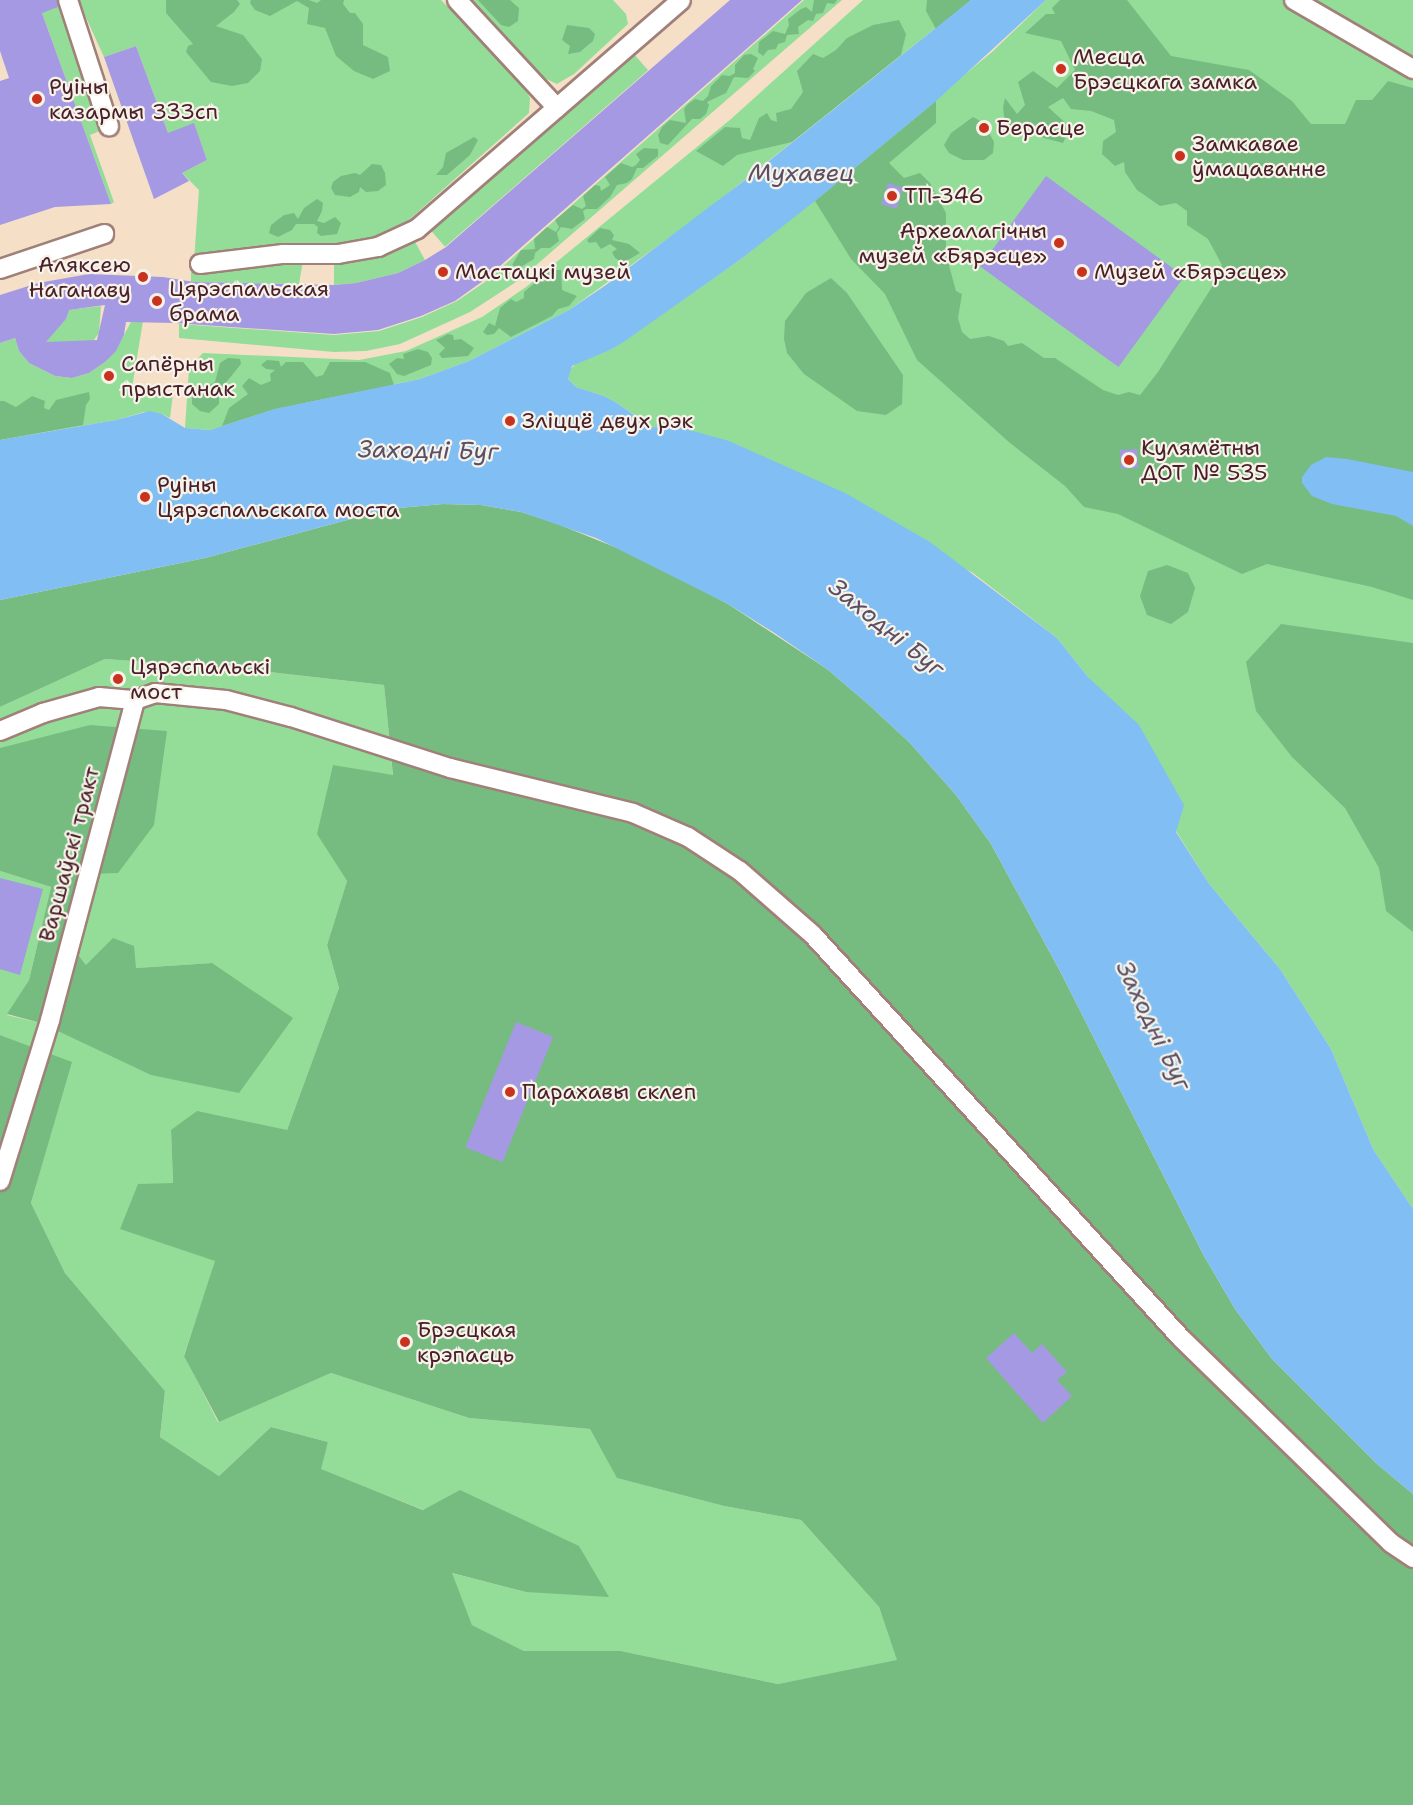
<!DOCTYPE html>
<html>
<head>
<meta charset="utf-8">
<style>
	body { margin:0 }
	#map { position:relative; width:1413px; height:1805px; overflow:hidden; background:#f5e0c7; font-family:"Shantell Sans",sans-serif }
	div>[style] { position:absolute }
	.green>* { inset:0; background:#93dd99; transform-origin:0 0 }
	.forest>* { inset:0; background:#76bc81 }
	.water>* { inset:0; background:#80bef3 }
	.building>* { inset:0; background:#a599e3; transform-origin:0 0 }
	.roads { filter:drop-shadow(2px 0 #a08079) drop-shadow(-2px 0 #a08079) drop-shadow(0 2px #a08079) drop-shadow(0 -2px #a08079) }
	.minor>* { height:18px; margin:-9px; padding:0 9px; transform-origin:9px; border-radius:9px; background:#fff }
	.dots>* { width:16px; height:16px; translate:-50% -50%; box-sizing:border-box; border:3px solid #f7f3e8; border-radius:50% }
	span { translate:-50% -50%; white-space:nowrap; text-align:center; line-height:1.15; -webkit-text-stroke:4.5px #f7f3e8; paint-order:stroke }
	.poi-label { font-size:22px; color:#4a1f2b }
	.left { translate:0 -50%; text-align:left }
	.right { translate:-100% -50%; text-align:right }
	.street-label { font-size:22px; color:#4a1f2b }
	.water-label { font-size:24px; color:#5a4f67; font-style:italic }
</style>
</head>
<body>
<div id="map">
	<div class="green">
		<i style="clip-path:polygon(45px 0,58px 0,102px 130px,90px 135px,114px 202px,111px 204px,42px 13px)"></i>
		<i style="clip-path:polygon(78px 0,441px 0,523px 85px,530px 98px,529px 113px,402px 226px,367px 242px,194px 261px,199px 190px,182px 173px,207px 160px,194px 124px,172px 144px,136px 46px,104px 57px)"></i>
		<i style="clip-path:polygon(471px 0,613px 0,626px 14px,628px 24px,574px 74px,557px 84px,544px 78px)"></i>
		<i style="clip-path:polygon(804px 0,842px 0,519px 280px,470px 312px,400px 344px,366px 351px,334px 352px,179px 338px,179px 324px,334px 335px,379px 331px,422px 317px,457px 301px,485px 282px)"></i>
		<i style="clip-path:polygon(863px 0,971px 0,699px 216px,569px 310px,469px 361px,420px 379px,311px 401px,210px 430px,185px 428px,189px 368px,203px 353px,359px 360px,406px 351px,482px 317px,526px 287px,731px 119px)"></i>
		<i style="clip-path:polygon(1046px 0,1413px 0,1413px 1209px,1373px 1149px,1331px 1049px,1280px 969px,1210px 885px,1176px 831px,1088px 677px,1057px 638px,973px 573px,682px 428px,652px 427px,617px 403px,604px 396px,576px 387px,568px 379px,569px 370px,578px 362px,612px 349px,741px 259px,992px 52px)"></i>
		<i style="left:633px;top:53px;width:23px;height:269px;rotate:49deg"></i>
		<i style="clip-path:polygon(414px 240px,425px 260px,398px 273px,356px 283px,334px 285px,334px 260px,378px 255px)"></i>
		<i style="clip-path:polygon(303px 261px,299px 284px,191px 282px,191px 272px)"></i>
		<i style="clip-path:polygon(101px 306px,99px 333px,90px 345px,63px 352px,41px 342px,66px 319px,68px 310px)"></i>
		<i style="clip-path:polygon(132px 320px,143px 321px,131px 394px,173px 394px,170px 418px,162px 414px,144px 412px,116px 420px,0 440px,0 343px,15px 338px,19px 351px,29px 363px,55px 376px,72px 378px,89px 373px,105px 362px,116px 350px)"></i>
		<i style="clip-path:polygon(105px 659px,242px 669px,384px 685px,393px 776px,318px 834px,347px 881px,327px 945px,339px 988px,287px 1130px,171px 1130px,173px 1183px,120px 1228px,216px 1261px,184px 1355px,218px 1422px,331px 1373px,469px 1418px,590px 1429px,618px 1478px,724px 1506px,801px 1520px,879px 1607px,898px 1661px,778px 1684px,621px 1651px,524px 1651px,472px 1625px,451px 1573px,526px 1592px,424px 1510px,320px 1469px,328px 1442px,271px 1427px,219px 1476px,160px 1437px,165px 1391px,65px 1273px,31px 1203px,71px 1063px,0 1035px,0 871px,51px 887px,29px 980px,7px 1015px,41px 1023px,212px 963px,136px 968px,86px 965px,73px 948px,88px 874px,0 749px,0 707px)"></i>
	</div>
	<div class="forest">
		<i style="clip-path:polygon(166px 0,237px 0,240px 4px,234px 12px,216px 26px,243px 35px,262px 59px,260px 71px,248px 83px,232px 86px,211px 82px,186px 52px,188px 46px,193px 44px,166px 13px)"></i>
		<i style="clip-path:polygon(251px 0,309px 0,317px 3px,321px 0,344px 0,343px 4px,350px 13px,355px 13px,363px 24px,363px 45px,388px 57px,390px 71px,373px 79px,354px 71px,336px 56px,325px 28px,307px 24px,309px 8px,297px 1px,270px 16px,255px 10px,250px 3px)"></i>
		<i style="clip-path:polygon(478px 0,510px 0,519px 8px,518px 21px,509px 27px,501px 25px)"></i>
		<i style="clip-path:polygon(814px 0,837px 0,834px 4px,827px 3px,823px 13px,816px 14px,813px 21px,808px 20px,798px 27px,799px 34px,787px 35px,785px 42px,778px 44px,776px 49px,768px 50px,763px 56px,758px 52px,759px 42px,773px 31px,785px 34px,789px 25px,788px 19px,801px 9px,806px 7px,812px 12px)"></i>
		<i style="clip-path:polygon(927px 0,971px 0,936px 29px,926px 11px)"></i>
		<i style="clip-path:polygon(1060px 0,1127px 0,1171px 56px,1249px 70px,1292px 101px,1311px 124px,1345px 124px,1356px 100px,1372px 100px,1388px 81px,1413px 88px,1413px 600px,1372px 587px,1267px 564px,1242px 574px,1118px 514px,1084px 507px,1065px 486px,1010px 443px,917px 360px,885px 294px,851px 259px,815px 201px,936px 101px,936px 123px,889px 163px,904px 178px,920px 173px,930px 183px,946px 213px,946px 254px,956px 291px,962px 294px,958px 318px,962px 332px,970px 339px,989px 336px,1004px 341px,1008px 346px,1022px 343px,1044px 358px,1055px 358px,1103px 390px,1118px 395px,1129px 392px,1140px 395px,1158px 372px,1217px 279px,1222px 265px,1208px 239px,1187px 225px,1187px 211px,1176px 203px,1160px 206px,1137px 190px,1125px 172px,1124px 162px,1115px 166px,1102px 154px,1103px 141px,1116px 132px,1114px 120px,1091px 111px,1071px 109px,1063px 98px,1048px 107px,1070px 127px,1063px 143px,1044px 138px,1027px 128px,1005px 125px,1003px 107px,1005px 98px,1017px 114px,1025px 105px,1018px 82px,1033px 71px,1057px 88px,1075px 70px,1061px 41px,1025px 33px,1046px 14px,1055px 14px,1052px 8px)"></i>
		<i style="clip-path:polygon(899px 20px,906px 34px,901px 55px,792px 142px,737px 155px,723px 166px,696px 151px,725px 127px,740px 128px,742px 138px,750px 140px,759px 118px,767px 113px,771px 120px,777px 122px,776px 113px,791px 109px,803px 92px,797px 71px,813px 54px,823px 58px,836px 50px,847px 38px,873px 25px)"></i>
		<i style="clip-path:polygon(567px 25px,589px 28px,595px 34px,593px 41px,580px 52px,568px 54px,570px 46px,562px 40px)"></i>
		<i style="clip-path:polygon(751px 54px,758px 58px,753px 69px,755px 71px,748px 78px,734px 77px,726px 93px,707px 102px,709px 105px,706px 114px,700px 119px,692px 119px,668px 145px,660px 143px,658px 135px,662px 127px,670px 120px,686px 123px,684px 109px,688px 104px,695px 99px,703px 101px,708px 96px,711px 86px,722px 75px,730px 76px,735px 73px,735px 65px,744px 55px)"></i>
		<i style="clip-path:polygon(973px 117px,984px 123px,994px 142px,993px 153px,984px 160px,963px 160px,949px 153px,944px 145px,951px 133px)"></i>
		<i style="clip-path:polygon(474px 137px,478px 140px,470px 155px,447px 175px,436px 175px,443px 167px,446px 153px)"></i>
		<i style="clip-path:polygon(644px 148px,658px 149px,658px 156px,643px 168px,637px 168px,632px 179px,627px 183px,617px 185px,610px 197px,597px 209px,586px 209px,583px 211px,585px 219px,572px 229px,561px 227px,557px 233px,559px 241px,550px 248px,541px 248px,535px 253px,534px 259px,519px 268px,512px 265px,521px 250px,535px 249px,534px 239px,547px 227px,556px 232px,559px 227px,555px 220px,573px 205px,582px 209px,586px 206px,583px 196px,595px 185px,600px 186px,601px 191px,610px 185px,605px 177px,621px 163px,632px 167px,636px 165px,640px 160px,636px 154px)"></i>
		<i style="clip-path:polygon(372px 164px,381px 165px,385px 173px,386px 185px,378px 191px,366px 192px,360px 187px,359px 192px,350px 197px,335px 195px,331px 188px,333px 182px,341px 176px,355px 173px,360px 175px)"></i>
		<i style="clip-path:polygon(317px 199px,323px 203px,322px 211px,317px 221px,324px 223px,335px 217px,341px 223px,337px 234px,321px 236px,317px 233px,318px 227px,314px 224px,296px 224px,292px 230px,278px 237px,269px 233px,271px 225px,284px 215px,294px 213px,298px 219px,304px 208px)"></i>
		<i style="clip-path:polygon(600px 228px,610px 230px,614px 235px,612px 240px,629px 244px,640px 253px,623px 263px,615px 258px,612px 252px,617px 249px,610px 244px,601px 249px,596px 242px,589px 243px,587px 240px)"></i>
		<i style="clip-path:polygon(550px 270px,561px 270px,562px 290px,577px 296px,569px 306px,558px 309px,552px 316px,511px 337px,499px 328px,494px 334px,487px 335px,483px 332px,489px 323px,495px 326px,500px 308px,511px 299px,516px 302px,524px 298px,524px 292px)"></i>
		<i style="clip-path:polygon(831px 278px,847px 293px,903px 375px,902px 404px,886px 415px,857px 411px,804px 374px,787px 353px,784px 339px,785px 321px,806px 293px)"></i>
		<i style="clip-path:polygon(448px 334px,453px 335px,454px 340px,461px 339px,474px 348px,468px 356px,442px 358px,439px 354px,445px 348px,436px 340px)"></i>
		<i style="clip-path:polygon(418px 349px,428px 352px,432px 358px,431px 365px,404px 376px,397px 374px,389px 364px,397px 358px,404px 359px,403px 354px)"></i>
		<i style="clip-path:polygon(228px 358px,240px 359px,241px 364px,224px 385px,219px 394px,219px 404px,209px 413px,200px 411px,192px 404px,192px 395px,215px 382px,220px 363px)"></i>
		<i style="clip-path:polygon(267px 360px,279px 361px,281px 367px,286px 362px,303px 362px,316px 377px,323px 375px,330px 362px,365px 362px,390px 373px,394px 385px,275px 409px,222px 426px,229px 408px,248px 394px,242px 386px,249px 378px,261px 385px,271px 381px,270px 374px,275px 370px,266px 369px,261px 365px)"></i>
		<i style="clip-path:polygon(89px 392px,90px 399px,86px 405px,83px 425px,0 440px,0 401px,4px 401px,16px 407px,32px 396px,45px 401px,44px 408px,49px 410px,56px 400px)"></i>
		<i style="clip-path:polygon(443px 504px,481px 505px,521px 512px,555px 523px,637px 556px,728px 604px,827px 669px,868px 704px,910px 743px,956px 795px,991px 844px,1061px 973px,1204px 1256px,1235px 1309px,1272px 1359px,1377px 1464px,1413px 1494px,1413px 1805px,0 1805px,0 1035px,72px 1062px,31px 1203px,65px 1273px,165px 1391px,160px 1437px,219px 1476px,271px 1427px,328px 1442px,321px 1469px,423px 1510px,460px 1490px,579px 1546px,609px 1597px,526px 1592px,452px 1573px,472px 1625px,524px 1651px,621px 1651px,778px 1684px,897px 1660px,879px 1607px,801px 1520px,724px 1506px,617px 1478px,590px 1429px,469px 1418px,331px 1373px,219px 1422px,184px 1356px,215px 1261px,120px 1229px,138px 1184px,173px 1183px,171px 1130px,197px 1111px,287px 1130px,339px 988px,327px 945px,347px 881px,317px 834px,333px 765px,393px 775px,384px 685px,242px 669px,105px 659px,0 707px,0 600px,205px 558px,388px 509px)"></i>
		<i style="clip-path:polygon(1167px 565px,1188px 573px,1195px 588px,1188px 612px,1171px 624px,1147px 615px,1140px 596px,1148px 571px)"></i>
		<i style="clip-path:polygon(1281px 624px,1413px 643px,1413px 932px,1386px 911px,1379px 868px,1345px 808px,1292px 757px,1256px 711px,1246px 662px)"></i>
		<i style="clip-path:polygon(90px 725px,167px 731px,154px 825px,118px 873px,88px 874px,73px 948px,86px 965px,113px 938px,134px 946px,136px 968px,212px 963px,293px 1018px,239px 1093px,151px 1075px,41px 1023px,7px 1014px,29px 980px,51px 887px,0 871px,0 748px)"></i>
	</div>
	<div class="water">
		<i style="clip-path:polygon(971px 0,1046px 0,936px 101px,815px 201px,741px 259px,625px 341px,612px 349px,572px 366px,568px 379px,576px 387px,604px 396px,617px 403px,651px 427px,682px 428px,729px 441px,845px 493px,930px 542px,1057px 638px,1088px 677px,1139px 725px,1184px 805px,1176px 832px,1210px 885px,1280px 969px,1331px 1049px,1373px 1149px,1413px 1209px,1413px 1494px,1377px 1464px,1272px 1359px,1235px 1309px,1204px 1256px,1061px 973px,991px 844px,956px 795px,910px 743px,868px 704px,827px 669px,773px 632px,728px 604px,596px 538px,521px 512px,481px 505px,443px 504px,388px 509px,205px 558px,0 600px,0 440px,116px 420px,150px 411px,162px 414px,185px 428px,210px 430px,275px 409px,420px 379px,469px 361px,569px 310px,606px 285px,745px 180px)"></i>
		<i style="clip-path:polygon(1326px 457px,1347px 459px,1413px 472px,1413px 526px,1396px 516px,1332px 504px,1312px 496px,1302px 483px,1302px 477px,1311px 465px)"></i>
	</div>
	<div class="building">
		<i style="clip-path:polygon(0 0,57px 0,58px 7px,42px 13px,111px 204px,55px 207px,0 225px,0 81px,9px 78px,0 51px)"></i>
		<i style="clip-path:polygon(evenodd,730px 0,802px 0,483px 281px,455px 301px,421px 316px,378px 330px,334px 334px,174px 323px,126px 322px,124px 335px,116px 351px,105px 362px,89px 373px,72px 378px,55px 376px,29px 363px,19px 351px,15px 338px,0 343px,0 295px,38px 283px,89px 274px,163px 277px,194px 282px,334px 285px,356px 283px,398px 273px,425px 260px,446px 247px,730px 0,105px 305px,97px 340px,46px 342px,66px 319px,69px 310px,105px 305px)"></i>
		<i style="clip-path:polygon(136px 46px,168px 133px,194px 123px,207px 160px,182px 173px,189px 181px,154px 199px,104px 57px)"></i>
		<i style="left:1046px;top:176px;width:171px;height:112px;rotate:36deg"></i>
		<i style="left:888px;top:183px;width:16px;height:22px;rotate:18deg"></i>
		<i style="left:1137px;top:449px;width:19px;height:17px;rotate:87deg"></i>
		<i style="clip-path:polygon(0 878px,43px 889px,20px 975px,0 969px)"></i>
		<i style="left:516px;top:1022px;width:40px;height:135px;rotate:22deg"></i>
		<i style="clip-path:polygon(1014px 1333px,1032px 1353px,1042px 1344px,1067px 1372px,1057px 1380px,1072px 1396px,1043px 1423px,986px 1358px)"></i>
	</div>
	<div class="roads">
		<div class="minor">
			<i style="left:68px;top:0;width:133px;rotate:72deg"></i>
			<i style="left:457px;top:0;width:147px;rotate:47.2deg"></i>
			<i style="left:1294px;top:0;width:138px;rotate:30.1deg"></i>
			<i style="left:200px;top:264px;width:84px;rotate:-6.9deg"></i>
			<i style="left:283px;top:254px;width:55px"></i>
			<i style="left:338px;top:254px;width:41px;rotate:-9.9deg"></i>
			<i style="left:378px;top:247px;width:43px;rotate:-24.8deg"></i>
			<i style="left:417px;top:229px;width:349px;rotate:-40.9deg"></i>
			<i style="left:0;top:269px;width:110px;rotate:-18.6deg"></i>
			<i style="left:0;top:731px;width:47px;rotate:-22.7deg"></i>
			<i style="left:43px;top:713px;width:58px;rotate:-15.9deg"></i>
			<i style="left:99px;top:697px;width:36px;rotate:5deg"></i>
			<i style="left:135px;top:700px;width:21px;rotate:-19deg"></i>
			<i style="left:155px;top:693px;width:71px;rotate:5.6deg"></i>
			<i style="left:226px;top:700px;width:67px;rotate:14.7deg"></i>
			<i style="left:291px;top:717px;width:167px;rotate:17.8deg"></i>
			<i style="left:450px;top:768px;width:188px;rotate:13.8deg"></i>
			<i style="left:633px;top:813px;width:60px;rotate:23.6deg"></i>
			<i style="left:688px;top:837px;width:62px;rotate:33.2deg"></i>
			<i style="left:740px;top:871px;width:97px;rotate:41.2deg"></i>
			<i style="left:813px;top:935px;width:546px;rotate:47.6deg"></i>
			<i style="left:1181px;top:1338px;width:293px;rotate:44.3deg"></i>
			<i style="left:1391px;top:1543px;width:27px;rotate:34deg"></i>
			<i style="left:0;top:1181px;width:169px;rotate:-72.7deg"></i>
			<i style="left:50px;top:1020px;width:331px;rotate:-75.1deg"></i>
		</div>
	</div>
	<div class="dots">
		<i style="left:1061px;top:69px;background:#c8321e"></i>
		<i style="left:37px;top:99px;background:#c8321e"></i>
		<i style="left:984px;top:128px;background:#c8321e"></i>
		<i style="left:1180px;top:156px;background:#c8321e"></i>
		<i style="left:892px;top:196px;background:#c8321e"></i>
		<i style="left:1059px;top:243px;background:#c8321e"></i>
		<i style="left:443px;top:272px;background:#c8321e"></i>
		<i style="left:1082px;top:272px;background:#c8321e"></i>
		<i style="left:143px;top:277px;background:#c8321e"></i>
		<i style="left:157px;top:301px;background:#c8321e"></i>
		<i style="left:109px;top:376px;background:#c8321e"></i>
		<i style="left:510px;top:421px;background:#c8321e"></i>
		<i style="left:1129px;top:460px;background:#c8321e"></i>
		<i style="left:145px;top:497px;background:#c8321e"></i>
		<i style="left:118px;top:679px;background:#c8321e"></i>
		<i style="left:510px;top:1092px;background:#c8321e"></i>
		<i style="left:405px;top:1342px;background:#c8321e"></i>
	</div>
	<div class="poi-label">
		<span class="left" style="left:1073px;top:69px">Месца<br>Брэсцкага замка</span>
		<span class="left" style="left:49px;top:99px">Руіны<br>казармы 333сп</span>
		<span class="left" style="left:996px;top:128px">Берасце</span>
		<span class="left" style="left:1192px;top:156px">Замкавае<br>ўмацаванне</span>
		<span class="left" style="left:904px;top:196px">ТП-346</span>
		<span class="right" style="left:1047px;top:243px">Археалагічны<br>музей «Бярэсце»</span>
		<span class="right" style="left:131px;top:277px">Аляксею<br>Наганаву</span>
		<span class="left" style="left:455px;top:272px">Мастацкі музей</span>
		<span class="left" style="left:1094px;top:272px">Музей «Бярэсце»</span>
		<span class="left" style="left:169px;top:301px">Цярэспальская<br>брама</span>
		<span class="left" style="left:121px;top:376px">Сапёрны<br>прыстанак</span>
		<span class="left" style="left:522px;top:421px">Зліццё двух рэк</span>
		<span class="left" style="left:1141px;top:460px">Кулямётны<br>ДОТ № 535</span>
		<span class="left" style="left:157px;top:497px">Руіны<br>Цярэспальскага моста</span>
		<span class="left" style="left:130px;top:679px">Цярэспальскі<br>мост</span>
		<span class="left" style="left:522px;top:1092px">Парахавы склеп</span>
		<span class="left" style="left:417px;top:1342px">Брэсцкая<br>крэпасць</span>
	</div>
	<div class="street-label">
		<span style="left:69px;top:854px;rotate:-75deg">Варшаўскі тракт</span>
	</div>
	<div class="water-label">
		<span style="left:801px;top:174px">Мухавец</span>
		<span style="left:428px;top:451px;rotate:1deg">Заходні Буг</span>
		<span style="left:886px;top:628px;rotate:39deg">Заходні Буг</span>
		<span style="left:1153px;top:1026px;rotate:64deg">Заходні Буг</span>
	</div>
</div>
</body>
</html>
